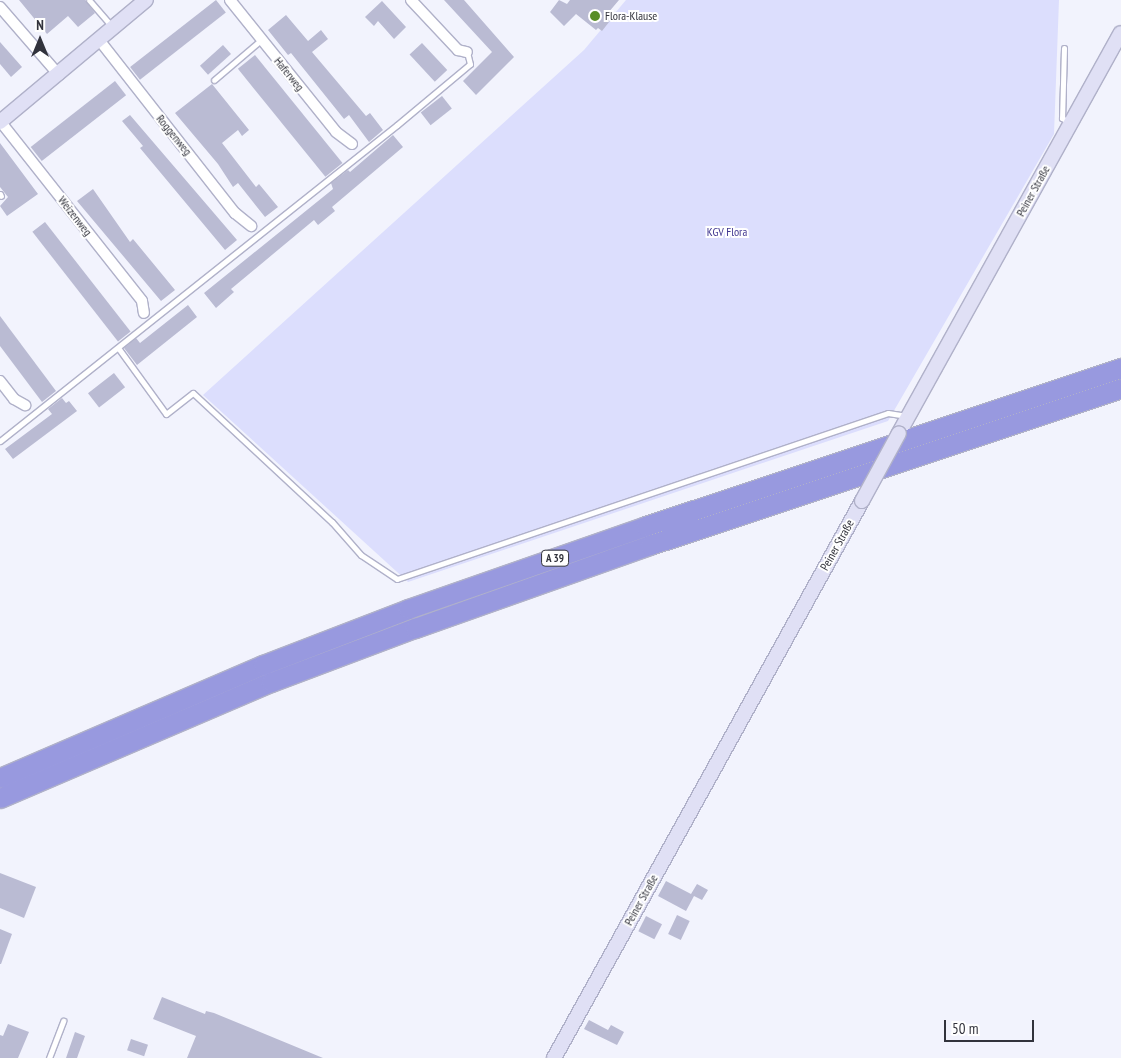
<!DOCTYPE html>
<html>
<head>
<meta charset="utf-8">
<style>
	body { margin:0 }
	#map { position:relative; width:1121px; height:1058px; overflow:hidden; background:#f2f3fd; font-family:"PT Sans Narrow",sans-serif }
	div>[style] { position:absolute }
	.green>* { inset:0; background:#dcdefd }
	.building>* { inset:0; background:#babbd3; transform-origin:0 0 }
	.roads { filter:drop-shadow(1px 0 #b0b1c9) drop-shadow(-1px 0 #b0b1c9) drop-shadow(0 1px #b0b1c9) drop-shadow(0 -1px #b0b1c9) }
	.lane>* { height:5px; margin:-2.5px; padding:0 2.5px; transform-origin:2.5px; border-radius:2.5px; background:#fff }
	.street>* { height:10px; margin:-5px; padding:0 5px; transform-origin:5px; border-radius:5px; background:#fff }
	.secondary>* { height:14px; margin:-7px; padding:0 7px; transform-origin:7px; border-radius:7px; background:#e0e0f5 }
	.highway>* { height:19px; margin:-9.5px; padding:0 9.5px; transform-origin:9.5px; border-radius:9.5px; background:#9899df }
	.bridges { filter:drop-shadow(1px 0 #b0b1c9) drop-shadow(-1px 0 #b0b1c9) drop-shadow(0 1px #b0b1c9) drop-shadow(0 -1px #b0b1c9) }
	.secondary-bridge>* { height:14px; margin:-7px; padding:0 7px; transform-origin:7px; border-radius:7px; background:#e0e0f5 }
	.dots>* { width:14px; height:14px; translate:-50% -50%; box-sizing:border-box; border:2px solid #fff; border-radius:50% }
	span { translate:-50% -50%; white-space:nowrap; text-align:center; line-height:1.15; -webkit-text-stroke:4px #fff; paint-order:stroke }
	.shield-label span { padding:1px 4px; background:#fff; border:1px solid; border-radius:4px; -webkit-text-stroke-width:0 }
	.shield-label { font-size:11px; color:#32333c; font-weight:700 }
	.poi-label { font-size:12px; color:#32333c }
	.left { translate:0 -50%; text-align:left }
	.street-label { font-size:12px; color:#32333c }
	.park-label { font-size:12px; color:#413790 }
	.north { position:absolute; left:15px; top:15px; width:50px; height:50px; -webkit-text-stroke:4px #fff; paint-order:stroke; rotate:0deg; font-size:14px; font-weight:700; line-height:20px; text-align:center; color:#32333c }
	.north::after { content:''; display:block; margin:auto; width:18px; height:22px; background:#32333c; clip-path:polygon(50% 0,100% 100%,50% 72%,0 100%) }
	.scale { position:absolute; left:944px; top:1020px; width:90px; height:22px; box-sizing:border-box; border:2px solid #32333c; border-top:0; padding-left:6px; font-size:15px; line-height:18px; white-space:nowrap; color:#32333c; -webkit-text-stroke:4px #fff; paint-order:stroke }
</style>
</head>
<body>
<div id="map">
	<div class="green">
		<i style="clip-path:polygon(626px 0,1059px 0,1054px 134px,888px 421px,408px 582px,203px 395px,584px 50px)"></i>
	</div>
	<div class="building">
		<i style="clip-path:polygon(19px 0,85px 0,95px 13px,78px 27px,68px 16px,47px 34px)"></i>
		<i style="left:216px;top:0;width:16px;height:109px;rotate:52deg"></i>
		<i style="clip-path:polygon(444px 0,464px 0,514px 57px,476px 95px,463px 81px,492px 52px)"></i>
		<i style="clip-path:polygon(559px 0,567px 4px,570px 0,619px 0,608px 13px,613px 17px,602px 31px,598px 28px,596px 30px,576px 14px,564px 26px,550px 12px)"></i>
		<i style="clip-path:polygon(382px 1px,406px 27px,394px 39px,378px 21px,374px 26px,365px 17px)"></i>
		<i style="clip-path:polygon(286px 15px,308px 41px,321px 30px,328px 39px,312px 52px,366px 116px,370px 113px,383px 130px,369px 142px,349px 115px,344px 119px,291px 53px,288px 55px,268px 30px)"></i>
		<i style="clip-path:polygon(0 42px,22px 67px,11px 77px,0 64px)"></i>
		<i style="left:422px;top:43px;width:37px;height:17px;rotate:47deg"></i>
		<i style="left:223px;top:45px;width:12px;height:31px;rotate:48deg"></i>
		<i style="left:255px;top:55px;width:139px;height:22px;rotate:51deg"></i>
		<i style="left:115px;top:81px;width:18px;height:107px;rotate:52deg"></i>
		<i style="clip-path:polygon(212px 84px,249px 130px,242px 136px,238px 130px,222px 143px,256px 187px,259px 184px,278px 207px,265px 217px,238px 183px,233px 187px,218px 164px,175px 113px)"></i>
		<i style="left:442px;top:96px;width:16px;height:27px;rotate:52deg"></i>
		<i style="clip-path:polygon(130px 115px,237px 240px,225px 250px,140px 148px,143px 146px,122px 121px)"></i>
		<i style="clip-path:polygon(393px 135px,403px 147px,332px 207px,335px 211px,318px 225px,314px 220px,231px 289px,234px 292px,216px 308px,204px 293px,333px 189px,331px 183px,348px 170px,350px 172px)"></i>
		<i style="clip-path:polygon(0 143px,38px 194px,7px 216px,0 206px,8px 197px,0 187px)"></i>
		<i style="clip-path:polygon(93px 189px,130px 242px,133px 239px,175px 290px,161px 301px,77px 201px)"></i>
		<i style="left:45px;top:222px;width:139px;height:16px;rotate:52deg"></i>
		<i style="clip-path:polygon(188px 305px,197px 317px,137px 365px,124px 348px,136px 338px,140px 343px)"></i>
		<i style="clip-path:polygon(0 316px,56px 391px,42px 402px,0 346px)"></i>
		<i style="left:114px;top:373px;width:18px;height:33px;rotate:52deg"></i>
		<i style="clip-path:polygon(62px 398px,66px 403px,69px 401px,77px 411px,13px 459px,5px 449px,52px 414px,48px 409px)"></i>
		<i style="clip-path:polygon(0 873px,36px 887px,24px 918px,0 908px)"></i>
		<i style="clip-path:polygon(666px 881px,691px 894px,697px 884px,708px 890px,702px 900px,694px 896px,686px 911px,658px 896px)"></i>
		<i style="left:677px;top:915px;width:14px;height:21px;rotate:25deg"></i>
		<i style="left:646px;top:916px;width:18px;height:17px;rotate:27deg"></i>
		<i style="clip-path:polygon(0 929px,12px 934px,1px 964px,0 964px)"></i>
		<i style="clip-path:polygon(162px 997px,205px 1014px,206px 1011px,214px 1013px,323px 1058px,187px 1058px,196px 1036px,153px 1019px)"></i>
		<i style="clip-path:polygon(589px 1020px,608px 1030px,611px 1025px,624px 1032px,617px 1045px,584px 1029px)"></i>
		<i style="clip-path:polygon(8px 1024px,29px 1032px,18px 1058px,0 1058px,0 1035px,3px 1036px)"></i>
		<i style="clip-path:polygon(75px 1032px,85px 1036px,77px 1058px,66px 1058px)"></i>
		<i style="left:131px;top:1039px;width:18px;height:12px;rotate:19deg"></i>
	</div>
	<div class="roads">
		<div class="lane">
			<i style="left:89px;top:0;width:35px;rotate:49deg"></i>
			<i style="left:1064px;top:48px;width:70px;rotate:91.6deg"></i>
			<i style="left:1062px;top:118px;width:9px;rotate:32deg"></i>
			<i style="left:214px;top:80px;width:62px;rotate:-40.4deg"></i>
			<i style="left:0;top:194px;width:2px;rotate:63deg"></i>
			<i style="left:119px;top:349px;width:80px;rotate:54.1deg"></i>
			<i style="left:166px;top:414px;width:34px;rotate:-38deg"></i>
			<i style="left:193px;top:393px;width:190px;rotate:42.9deg"></i>
			<i style="left:332px;top:522px;width:44px;rotate:48.7deg"></i>
			<i style="left:361px;top:555px;width:43px;rotate:33.7deg"></i>
			<i style="left:397px;top:579px;width:518px;rotate:-18.68deg"></i>
			<i style="left:888px;top:413px;width:19px;rotate:9deg"></i>
			<i style="left:0;top:441px;width:507px;rotate:-38.52deg"></i>
			<i style="left:397px;top:125px;width:95px;rotate:-39.9deg"></i>
			<i style="left:470px;top:64px;width:12px;rotate:-104deg"></i>
			<i style="left:49px;top:1058px;width:40px;rotate:-69deg"></i>
		</div>
		<div class="street">
			<i style="left:230px;top:0;width:169px;rotate:51.2deg"></i>
			<i style="left:336px;top:132px;width:20px;rotate:37deg"></i>
			<i style="left:411px;top:0;width:69px;rotate:46.8deg"></i>
			<i style="left:458px;top:50px;width:9px;rotate:13deg"></i>
			<i style="left:0;top:7px;width:90px;rotate:49.1deg"></i>
			<i style="left:100px;top:41px;width:219px;rotate:51.9deg"></i>
			<i style="left:235px;top:213px;width:21px;rotate:39deg"></i>
			<i style="left:0;top:121px;width:229px;rotate:51.7deg"></i>
			<i style="left:142px;top:301px;width:12px;rotate:81deg"></i>
			<i style="left:0;top:381px;width:23px;rotate:52deg"></i>
			<i style="left:14px;top:399px;width:13px;rotate:29deg"></i>
		</div>
		<div class="secondary">
			<i style="left:0;top:122px;width:190px;rotate:-39.9deg"></i>
			<i style="left:899px;top:433px;width:457px;rotate:-61deg"></i>
			<i style="left:554px;top:1058px;width:636px;rotate:-61.06deg"></i>
		</div>
		<div class="highway">
			<i style="left:0;top:778px;width:286px;rotate:-23.3deg"></i>
			<i style="left:263px;top:665px;width:155px;rotate:-21.1deg"></i>
			<i style="left:408px;top:609px;width:252px;rotate:-19.2deg"></i>
			<i style="left:646px;top:526px;width:501px;rotate:-18.4deg"></i>
			<i style="left:0;top:798px;width:295px;rotate:-23.2deg"></i>
			<i style="left:271px;top:682px;width:154px;rotate:-20.6deg"></i>
			<i style="left:415px;top:628px;width:249px;rotate:-19.5deg"></i>
			<i style="left:650px;top:545px;width:496px;rotate:-18.4deg"></i>
		</div>
	</div>
	<div class="bridges">
		<div class="secondary-bridge">
			<i style="left:862px;top:501px;width:77px;rotate:-61.4deg"></i>
		</div>
	</div>
	<div class="dots">
		<i style="left:595px;top:16px;background:#588d26"></i>
	</div>
	<div class="shield-label">
		<span style="left:555px;top:558px">A 39</span>
	</div>
	<div class="poi-label">
		<span class="left" style="left:605px;top:16px">Flora-Klause</span>
	</div>
	<div class="street-label">
		<span style="left:289px;top:74px;rotate:51deg">Haferweg</span>
		<span style="left:174px;top:135px;rotate:51deg">Roggenweg</span>
		<span style="left:1033px;top:191px;rotate:-61deg">Peiner Straße</span>
		<span style="left:75px;top:216px;rotate:52deg">Weizenweg</span>
		<span style="left:837px;top:545px;rotate:-61deg">Peiner Straße</span>
		<span style="left:641px;top:900px;rotate:-61deg">Peiner Straße</span>
	</div>
	<div class="park-label">
		<span style="left:727px;top:232px">KGV Flora</span>
	</div>
	<div class="north">N</div>
	<div class="scale">50 m</div>
</div>
</body>
</html>
